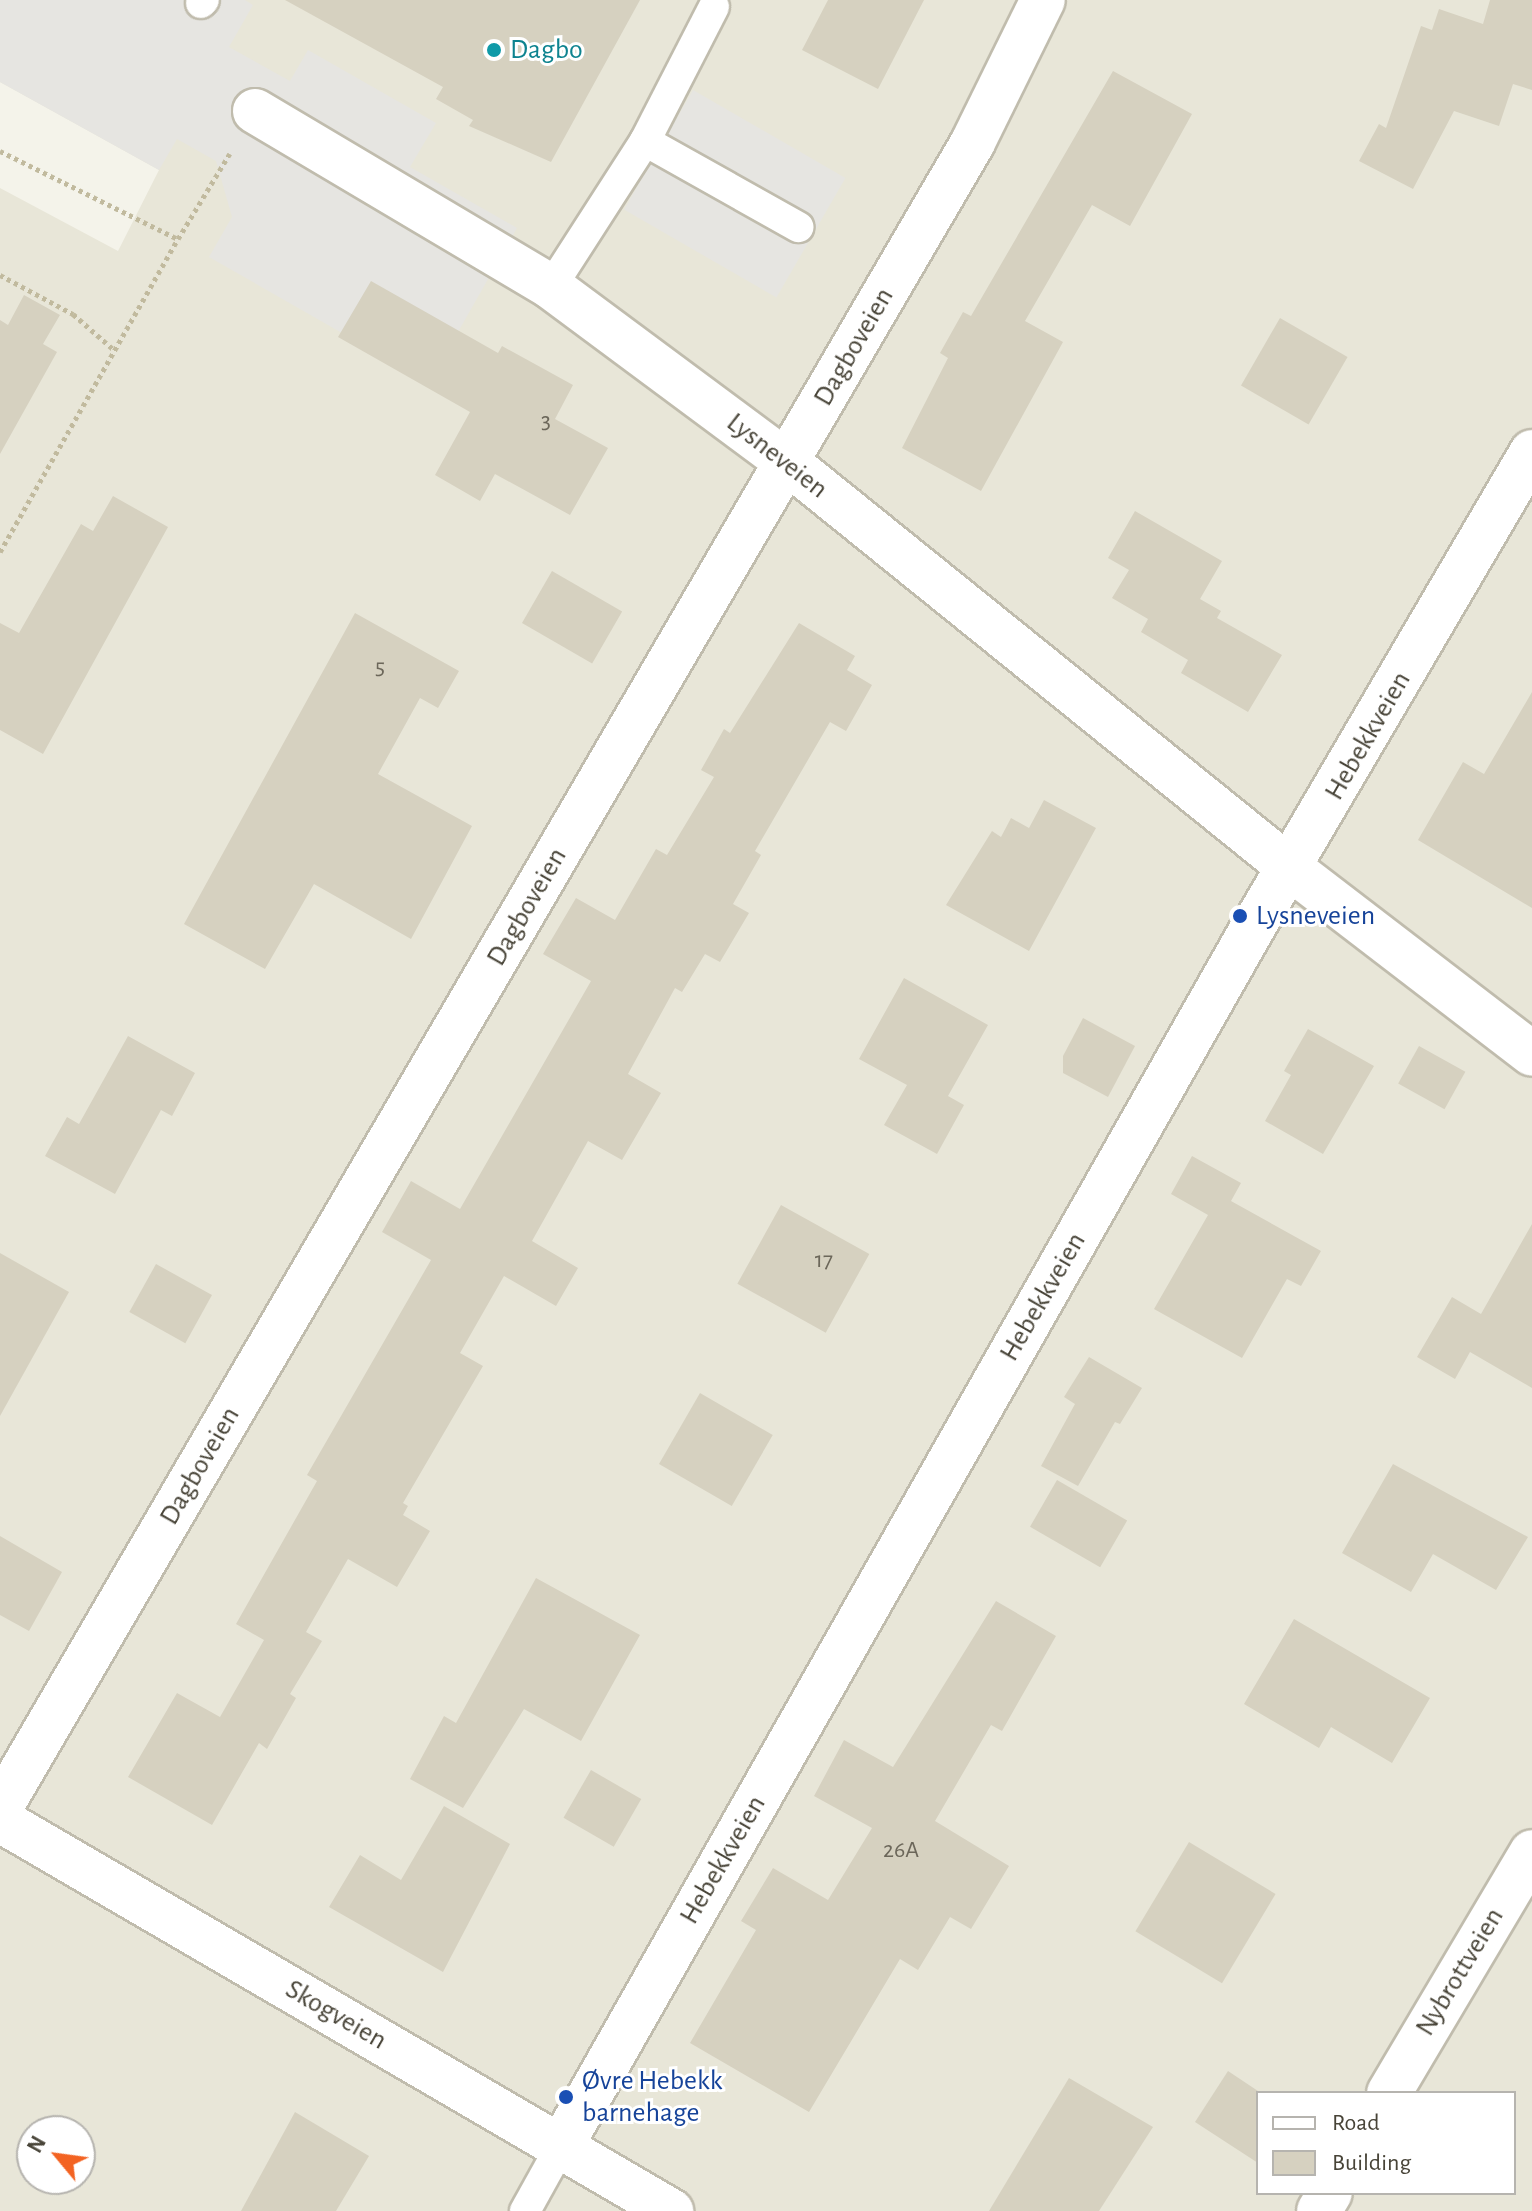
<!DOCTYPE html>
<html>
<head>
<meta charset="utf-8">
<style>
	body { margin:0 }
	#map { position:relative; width:1532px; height:2211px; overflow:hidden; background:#f4f3ea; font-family:"Alegreya Sans",sans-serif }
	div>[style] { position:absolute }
	.residential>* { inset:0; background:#e8e6d8 }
	.parking>* { inset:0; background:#e6e5e1; transform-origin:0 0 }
	.building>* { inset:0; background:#d6d1c0; transform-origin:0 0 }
	.path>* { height:5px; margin-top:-2.5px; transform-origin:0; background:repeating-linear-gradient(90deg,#c1ba9e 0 4px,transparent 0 8px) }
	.roads { filter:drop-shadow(2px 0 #c0bcad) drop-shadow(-2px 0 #c0bcad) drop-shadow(0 2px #c0bcad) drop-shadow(0 -2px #c0bcad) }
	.service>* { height:30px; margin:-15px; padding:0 15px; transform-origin:15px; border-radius:15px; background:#fff }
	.minor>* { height:44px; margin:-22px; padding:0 22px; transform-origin:22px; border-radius:22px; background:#fff }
	.dots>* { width:22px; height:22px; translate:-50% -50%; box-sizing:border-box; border:4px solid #fff; border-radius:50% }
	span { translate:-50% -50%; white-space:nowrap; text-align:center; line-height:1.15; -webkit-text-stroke:6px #fff; paint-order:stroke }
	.number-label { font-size:24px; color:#6c675a }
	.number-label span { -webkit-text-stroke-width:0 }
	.culture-label { font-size:28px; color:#0d838f }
	.left { translate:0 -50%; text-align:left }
	.street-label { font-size:28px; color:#484438 }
	.transit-label { font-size:28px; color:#164399 }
	.legend { position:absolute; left:1256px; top:2091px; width:260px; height:104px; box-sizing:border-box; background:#fff; border:2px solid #b6b4af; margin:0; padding:10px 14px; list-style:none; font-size:24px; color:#484438 }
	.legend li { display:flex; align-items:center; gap:16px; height:40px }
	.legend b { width:40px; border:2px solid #b6b4af }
	.north { position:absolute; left:16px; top:2115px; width:80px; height:80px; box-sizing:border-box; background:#fff; border:2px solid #b6b4af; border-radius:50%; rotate:299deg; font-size:22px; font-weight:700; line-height:32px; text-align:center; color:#484438 }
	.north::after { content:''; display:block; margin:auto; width:28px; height:36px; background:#f36322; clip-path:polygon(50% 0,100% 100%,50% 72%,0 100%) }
</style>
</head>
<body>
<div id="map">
	<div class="residential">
		<i style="clip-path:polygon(evenodd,0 0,1532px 0,1532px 2211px,0 2211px,0 188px,118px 251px,159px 170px,0 82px,0 0,1258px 2093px,1514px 2093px,1514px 2193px,1258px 2193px,1258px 2093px,0 0,32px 2131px,80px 2131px,80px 2179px,32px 2179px,32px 2131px)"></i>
	</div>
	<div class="parking">
		<i style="clip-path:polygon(0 0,245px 0,253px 5px,229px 47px,290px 81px,308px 50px,436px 123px,410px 167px,517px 228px,458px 332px,342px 333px,209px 257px,232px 217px,216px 161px,177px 139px,159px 170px,0 82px)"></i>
		<i style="left:693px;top:90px;width:176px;height:138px;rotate:30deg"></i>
	</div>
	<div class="building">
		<i style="clip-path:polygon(285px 0,640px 0,551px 162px,469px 126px,473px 120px,436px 99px,443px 87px)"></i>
		<i style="clip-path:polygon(828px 0,924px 0,878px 89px,802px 50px)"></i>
		<i style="clip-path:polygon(1490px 0,1532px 0,1532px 90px,1513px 84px,1499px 126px,1454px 111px,1413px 189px,1359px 161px,1379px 124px,1386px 128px,1421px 26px,1432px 30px,1439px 9px,1483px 24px)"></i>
		<i style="clip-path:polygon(1113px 71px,1192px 114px,1130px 226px,1092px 205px,1025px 321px,1063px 342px,981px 491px,902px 448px,948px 358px,940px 353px,963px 312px,971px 316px)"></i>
		<i style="clip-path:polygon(371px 281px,498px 353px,502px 346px,573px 385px,555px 419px,608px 448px,570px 515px,495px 474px,480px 501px,435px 475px,470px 412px,338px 337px)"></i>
		<i style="clip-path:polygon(24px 295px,60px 315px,43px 344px,57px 352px,0 454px,0 320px,8px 325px)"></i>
		<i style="left:1280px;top:318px;width:78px;height:78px;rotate:30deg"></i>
		<i style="clip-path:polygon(113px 496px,168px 527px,43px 754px,0 730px,0 623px,19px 633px,81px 524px,93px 531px)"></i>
		<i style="clip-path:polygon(1135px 511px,1222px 561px,1200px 599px,1221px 611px,1217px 618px,1282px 655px,1248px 712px,1181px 673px,1188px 660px,1141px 632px,1148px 619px,1112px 598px,1129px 570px,1108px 558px)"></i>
		<i style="left:552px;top:571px;width:81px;height:60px;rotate:30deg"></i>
		<i style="clip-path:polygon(355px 613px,459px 671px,438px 708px,420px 698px,378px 774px,472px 826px,411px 939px,314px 884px,265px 969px,184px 924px)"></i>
		<i style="clip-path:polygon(799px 623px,855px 656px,847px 670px,872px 685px,846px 731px,830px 722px,755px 851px,761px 855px,733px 904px,749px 913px,720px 962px,705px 954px,682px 992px,675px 988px,628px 1074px,661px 1093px,622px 1160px,588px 1141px,532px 1241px,578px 1268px,556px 1306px,504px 1276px,460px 1353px,483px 1366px,403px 1503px,408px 1506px,403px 1515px,430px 1531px,397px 1587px,348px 1559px,306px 1632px,322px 1641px,290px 1694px,296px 1698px,267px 1749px,259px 1743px,212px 1825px,128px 1777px,177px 1693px,220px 1717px,264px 1640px,236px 1624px,317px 1481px,307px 1475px,431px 1260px,382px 1232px,411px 1181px,460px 1209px,591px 981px,543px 954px,576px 898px,615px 920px,656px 849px,667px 855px,714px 777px,701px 770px,724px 729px,730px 733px)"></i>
		<i style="clip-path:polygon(1532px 692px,1532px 908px,1418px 840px,1463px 762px,1484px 774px)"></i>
		<i style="clip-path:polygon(1044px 800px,1096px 828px,1029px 951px,946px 905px,992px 831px,1001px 837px,1011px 818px,1029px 828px)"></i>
		<i style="clip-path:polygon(904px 978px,988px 1025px,948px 1096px,964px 1105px,937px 1154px,884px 1125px,907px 1085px,859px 1059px)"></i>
		<i style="clip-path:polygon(1083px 1018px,1135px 1046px,1108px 1097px,1063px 1073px,1063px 1056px)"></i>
		<i style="clip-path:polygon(1308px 1029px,1374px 1066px,1323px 1154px,1265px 1121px,1291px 1075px,1284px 1071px)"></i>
		<i style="clip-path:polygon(128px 1036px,195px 1073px,172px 1116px,161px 1110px,115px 1194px,45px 1156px,67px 1117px,79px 1124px)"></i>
		<i style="left:1419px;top:1046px;width:53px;height:43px;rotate:29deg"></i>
		<i style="clip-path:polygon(1192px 1156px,1241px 1183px,1231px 1201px,1321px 1251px,1301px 1286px,1287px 1279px,1242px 1358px,1154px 1309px,1208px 1215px,1171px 1194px)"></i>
		<i style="left:781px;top:1205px;width:101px;height:90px;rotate:29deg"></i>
		<i style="clip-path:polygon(1532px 1224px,1532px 1388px,1470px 1352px,1455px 1379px,1417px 1357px,1452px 1297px,1481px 1314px)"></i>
		<i style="clip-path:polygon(0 1253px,69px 1292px,0 1416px)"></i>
		<i style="left:156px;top:1264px;width:64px;height:55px;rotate:29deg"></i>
		<i style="clip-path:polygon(1089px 1357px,1142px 1388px,1120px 1424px,1115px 1422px,1078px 1486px,1041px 1466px,1075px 1404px,1064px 1397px)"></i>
		<i style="left:700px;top:1393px;width:84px;height:82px;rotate:30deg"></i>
		<i style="clip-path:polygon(1393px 1464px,1528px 1537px,1496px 1590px,1433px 1554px,1411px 1592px,1342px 1553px)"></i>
		<i style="left:1057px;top:1480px;width:81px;height:54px;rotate:30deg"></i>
		<i style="clip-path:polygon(0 1536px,62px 1572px,29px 1631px,0 1615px)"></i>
		<i style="clip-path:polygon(536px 1578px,640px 1635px,581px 1741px,524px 1709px,463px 1808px,410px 1779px,444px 1716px,456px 1723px)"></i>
		<i style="clip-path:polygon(996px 1601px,1056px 1636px,1002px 1731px,991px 1725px,935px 1821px,1009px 1866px,971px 1929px,950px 1917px,918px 1970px,900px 1959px,809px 2112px,690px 2043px,756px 1930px,741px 1921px,773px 1868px,828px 1900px,872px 1828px,814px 1796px,844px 1740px,893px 1767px)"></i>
		<i style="clip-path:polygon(1294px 1619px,1430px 1698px,1392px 1763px,1331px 1727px,1319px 1748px,1244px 1704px)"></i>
		<i style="left:591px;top:1770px;width:58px;height:55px;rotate:30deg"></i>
		<i style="clip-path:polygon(444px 1806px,510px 1844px,443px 1972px,329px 1907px,360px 1855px,401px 1880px)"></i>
		<i style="left:1189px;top:1842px;width:101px;height:104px;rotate:31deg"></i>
		<i style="clip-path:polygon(1228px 2071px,1258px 2091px,1258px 2163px,1195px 2122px)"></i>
		<i style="clip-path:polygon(1069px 2078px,1153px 2127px,1099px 2211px,989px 2211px)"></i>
		<i style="clip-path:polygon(295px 2112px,369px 2156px,336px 2211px,241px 2211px)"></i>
	</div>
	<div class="path">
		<i style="left:0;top:151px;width:199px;rotate:26.3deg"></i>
		<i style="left:178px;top:239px;width:100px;rotate:-58.8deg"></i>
		<i style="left:0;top:275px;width:83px;rotate:28.1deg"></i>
		<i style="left:73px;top:314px;width:53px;rotate:41.2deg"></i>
		<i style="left:0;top:552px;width:360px;rotate:-60.4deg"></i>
	</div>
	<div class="roads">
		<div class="service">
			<i style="left:201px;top:3px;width:4px;rotate:-45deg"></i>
			<i style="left:645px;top:141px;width:176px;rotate:29.3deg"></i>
			<i style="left:551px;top:287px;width:174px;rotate:-57.2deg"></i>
			<i style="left:645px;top:141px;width:151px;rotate:-62.8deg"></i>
			<i style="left:525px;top:2211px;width:74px;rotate:-61deg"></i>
		</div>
		<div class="minor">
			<i style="left:255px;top:111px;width:344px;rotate:30.7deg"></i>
			<i style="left:551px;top:287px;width:294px;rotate:36.6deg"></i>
			<i style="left:787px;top:462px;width:646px;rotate:38.91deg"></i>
			<i style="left:1290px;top:868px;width:305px;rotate:37.5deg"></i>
			<i style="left:0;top:1808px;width:1929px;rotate:-59.71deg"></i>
			<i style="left:973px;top:142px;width:158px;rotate:-63.8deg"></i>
			<i style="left:0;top:1820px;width:777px;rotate:30.23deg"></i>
			<i style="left:1389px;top:2093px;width:280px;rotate:-59.3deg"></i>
			<i style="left:561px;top:2146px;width:1399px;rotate:-60.41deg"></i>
			<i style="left:1252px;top:929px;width:553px;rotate:-59.59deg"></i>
			<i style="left:1319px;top:2211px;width:21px;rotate:-59deg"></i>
		</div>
	</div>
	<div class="dots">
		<i style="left:494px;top:50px;background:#0f9aa8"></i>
		<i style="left:1240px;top:916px;background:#1a4fb4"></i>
		<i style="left:566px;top:2097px;background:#1a4fb4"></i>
	</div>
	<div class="number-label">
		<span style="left:546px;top:422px">3</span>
		<span style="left:380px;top:668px">5</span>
		<span style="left:824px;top:1261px">17</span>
		<span style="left:901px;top:1851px">26A</span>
	</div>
	<div class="culture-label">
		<span class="left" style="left:510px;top:50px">Dagbo</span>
	</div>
	<div class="street-label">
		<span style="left:854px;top:347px;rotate:-60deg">Dagboveien</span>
		<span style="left:777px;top:456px;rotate:38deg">Lysneveien</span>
		<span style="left:1368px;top:736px;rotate:-60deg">Hebekkveien</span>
		<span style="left:527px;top:907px;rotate:-60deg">Dagboveien</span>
		<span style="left:1043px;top:1297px;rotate:-60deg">Hebekkveien</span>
		<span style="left:200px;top:1466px;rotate:-60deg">Dagboveien</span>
		<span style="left:723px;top:1860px;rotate:-60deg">Hebekkveien</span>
		<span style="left:1460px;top:1972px;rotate:-59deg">Nybrottveien</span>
		<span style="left:336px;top:2015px;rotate:30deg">Skogveien</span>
	</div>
	<div class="transit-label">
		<span class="left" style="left:1256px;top:916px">Lysneveien</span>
		<span class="left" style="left:582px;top:2097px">Øvre Hebekk<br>barnehage</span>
	</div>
	<ul class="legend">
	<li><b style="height:10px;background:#fff"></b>Road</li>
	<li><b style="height:22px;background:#d6d1c0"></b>Building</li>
	</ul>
	<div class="north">N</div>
</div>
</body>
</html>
